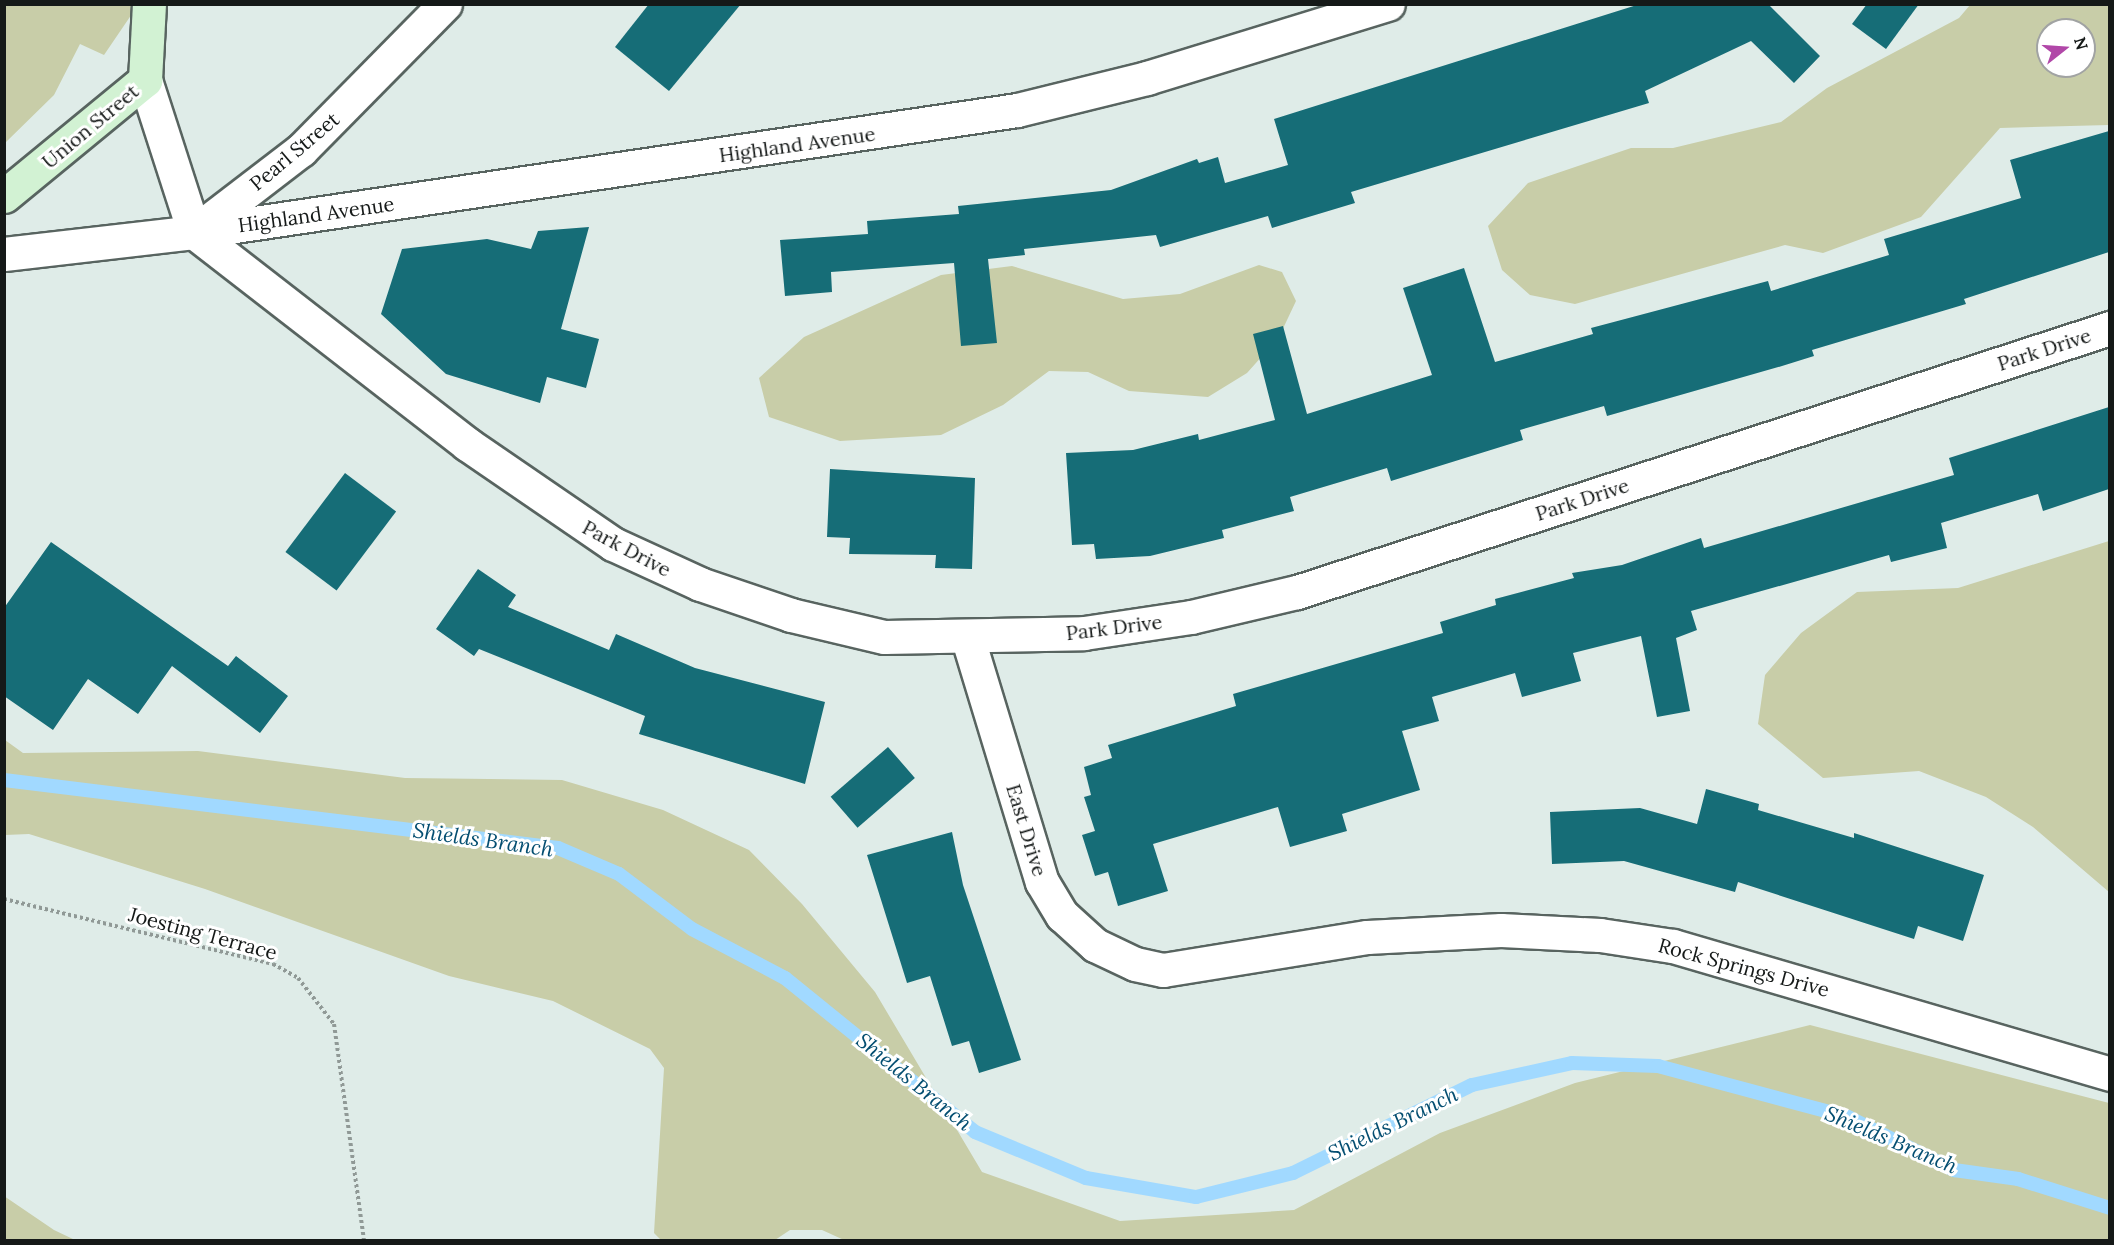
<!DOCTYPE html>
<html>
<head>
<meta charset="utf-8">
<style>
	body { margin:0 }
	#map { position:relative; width:2114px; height:1245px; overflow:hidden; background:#dfece8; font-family:Lora,serif }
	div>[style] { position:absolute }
	.green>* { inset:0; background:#c8cda8 }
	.stream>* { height:14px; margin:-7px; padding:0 7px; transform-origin:7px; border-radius:7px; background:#a1d9ff }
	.building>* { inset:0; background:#166d77; transform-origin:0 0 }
	.path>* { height:4px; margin-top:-2px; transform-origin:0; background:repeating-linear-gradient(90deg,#909996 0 3px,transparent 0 6px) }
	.roads { filter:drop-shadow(2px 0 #586460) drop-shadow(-2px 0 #586460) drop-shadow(0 2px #586460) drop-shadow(0 -2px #586460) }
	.street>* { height:33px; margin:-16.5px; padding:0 16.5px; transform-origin:16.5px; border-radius:16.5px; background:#fff }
	.secondary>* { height:33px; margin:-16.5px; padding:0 16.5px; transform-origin:16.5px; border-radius:16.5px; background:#d2f2d3 }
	span { translate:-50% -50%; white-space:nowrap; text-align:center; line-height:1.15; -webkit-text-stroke:6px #fff; paint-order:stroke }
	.street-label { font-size:20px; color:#151918 }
	.water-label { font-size:21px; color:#044e71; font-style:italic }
	.frame { position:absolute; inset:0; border:6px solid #151918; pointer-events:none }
	.north { position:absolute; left:2036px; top:18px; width:60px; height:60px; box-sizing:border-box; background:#fff; border:2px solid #a1a3a3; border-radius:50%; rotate:73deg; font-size:16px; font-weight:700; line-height:24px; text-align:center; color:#151918 }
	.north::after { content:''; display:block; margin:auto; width:21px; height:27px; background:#b147a8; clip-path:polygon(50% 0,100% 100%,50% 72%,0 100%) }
</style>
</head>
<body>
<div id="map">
	<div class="green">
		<i style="clip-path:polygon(5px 5px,138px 5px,104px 55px,80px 44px,54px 95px,5px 143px)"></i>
		<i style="clip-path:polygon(evenodd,1970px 5px,2109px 5px,2109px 125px,2000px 128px,1921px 217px,1823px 253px,1785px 245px,1575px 304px,1530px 295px,1502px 270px,1488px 226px,1528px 183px,1631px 148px,1673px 148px,1781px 122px,1827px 88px,1959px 18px,1970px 5px,2048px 30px,2084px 30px,2084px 66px,2048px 66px,2048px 30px)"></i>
		<i style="clip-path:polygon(1259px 265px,1282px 272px,1296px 301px,1279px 337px,1247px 373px,1208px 397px,1129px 391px,1088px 372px,1049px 371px,1003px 405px,941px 435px,840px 441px,769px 417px,759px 378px,804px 337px,941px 275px,1012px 266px,1123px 299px,1180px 294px)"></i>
		<i style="clip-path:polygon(2109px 541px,2109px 892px,2033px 827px,1986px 797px,1919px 771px,1823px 778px,1758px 724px,1765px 675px,1801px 633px,1857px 592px,1958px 588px)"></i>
		<i style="clip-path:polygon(5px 740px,23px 753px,198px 751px,405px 778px,562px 780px,663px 810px,749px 850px,802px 904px,875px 992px,982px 1172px,1120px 1221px,1294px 1210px,1440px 1133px,1575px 1083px,1810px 1025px,2109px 1103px,2109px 1240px,844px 1240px,822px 1230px,790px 1230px,775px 1240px,661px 1240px,654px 1233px,664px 1068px,650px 1049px,553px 1001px,449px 976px,205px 889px,29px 834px,5px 835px)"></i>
		<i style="clip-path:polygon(4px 1196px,54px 1230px,75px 1240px,5px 1240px)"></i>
	</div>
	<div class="stream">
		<i style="left:4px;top:780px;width:558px;rotate:7deg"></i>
		<i style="left:558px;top:848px;width:66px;rotate:23.1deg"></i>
		<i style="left:619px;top:874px;width:91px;rotate:37deg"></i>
		<i style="left:692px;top:929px;width:105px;rotate:27.8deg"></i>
		<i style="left:785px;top:978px;width:245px;rotate:39deg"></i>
		<i style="left:975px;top:1132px;width:120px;rotate:22.5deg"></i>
		<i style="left:1086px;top:1178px;width:112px;rotate:9.8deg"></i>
		<i style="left:1196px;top:1197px;width:100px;rotate:-13.9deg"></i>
		<i style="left:1293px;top:1173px;width:199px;rotate:-26.2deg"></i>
		<i style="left:1472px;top:1085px;width:102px;rotate:-12.4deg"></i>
		<i style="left:1572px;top:1063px;width:86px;rotate:2deg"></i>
		<i style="left:1658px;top:1066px;width:197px;rotate:15deg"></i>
		<i style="left:1848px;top:1117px;width:119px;rotate:26.6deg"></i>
		<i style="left:1954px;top:1170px;width:65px;rotate:8deg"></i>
		<i style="left:2018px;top:1179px;width:96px;rotate:17.5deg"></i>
	</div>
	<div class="building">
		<i style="clip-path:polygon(649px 4px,741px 4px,669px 91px,615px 47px)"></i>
		<i style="clip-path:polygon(1640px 4px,1768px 4px,1820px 56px,1794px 83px,1751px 41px,1645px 91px,1649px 103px,1351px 192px,1355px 203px,1272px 228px,1268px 216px,1160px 247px,1156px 235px,1024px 249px,1025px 255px,988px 259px,997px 343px,961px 346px,954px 263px,831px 272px,832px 292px,785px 296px,780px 240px,868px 234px,867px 221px,959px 214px,958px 206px,1111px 190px,1197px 159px,1199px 163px,1218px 157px,1225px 183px,1288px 165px,1274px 119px)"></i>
		<i style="clip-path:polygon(1867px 4px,1919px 4px,1886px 49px,1852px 24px)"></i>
		<i style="clip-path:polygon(2109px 131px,2109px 252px,1964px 299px,1966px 304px,1812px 350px,1814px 356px,1782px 366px,1607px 416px,1604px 406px,1520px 430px,1523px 440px,1391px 481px,1387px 468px,1290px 497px,1294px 511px,1222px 530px,1224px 538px,1150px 556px,1096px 559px,1094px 544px,1072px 545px,1066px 453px,1133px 450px,1198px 434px,1199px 440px,1275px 420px,1253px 334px,1283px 326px,1307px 414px,1432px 375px,1403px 288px,1464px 268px,1495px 362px,1593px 334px,1591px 328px,1625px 319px,1768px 281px,1771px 291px,1889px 255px,1884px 239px,2021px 198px,2010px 160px)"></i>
		<i style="clip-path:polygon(589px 227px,561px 329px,599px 339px,586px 388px,547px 377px,540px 403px,446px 374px,381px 314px,402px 249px,487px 239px,531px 249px,538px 231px)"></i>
		<i style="clip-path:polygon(2109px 407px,2109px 489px,2043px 511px,2038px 494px,1941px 523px,1947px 548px,1891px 562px,1889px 555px,1691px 611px,1697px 630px,1676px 638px,1690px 711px,1657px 717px,1641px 636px,1573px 653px,1581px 681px,1522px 697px,1515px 673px,1432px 697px,1439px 721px,1402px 731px,1420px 790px,1342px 814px,1347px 831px,1290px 847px,1278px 807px,1153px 844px,1168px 891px,1118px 906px,1108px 872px,1095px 876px,1082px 835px,1095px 831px,1084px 797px,1091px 795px,1084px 767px,1112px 758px,1108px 745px,1236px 706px,1233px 694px,1443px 633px,1440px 622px,1496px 605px,1495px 599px,1574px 578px,1572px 573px,1622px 565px,1701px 538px,1704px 548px,1954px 475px,1949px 458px)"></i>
		<i style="clip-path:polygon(830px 469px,975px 478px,972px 569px,935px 568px,936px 555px,849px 554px,850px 538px,827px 537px)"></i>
		<i style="left:345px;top:473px;width:64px;height:99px;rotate:37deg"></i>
		<i style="clip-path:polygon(51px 542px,228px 666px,236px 656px,288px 696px,260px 733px,172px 666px,138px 714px,88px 679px,53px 730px,4px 696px,4px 608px)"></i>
		<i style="clip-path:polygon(478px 569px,516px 595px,508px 607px,609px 650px,616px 634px,695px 668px,825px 702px,805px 784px,639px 734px,645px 716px,479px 649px,474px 656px,436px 629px)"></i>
		<i style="left:888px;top:747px;width:41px;height:76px;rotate:49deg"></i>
		<i style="clip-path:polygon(1706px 789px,1759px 804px,1758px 810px,1854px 838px,1854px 833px,1984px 875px,1963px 941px,1918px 926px,1914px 939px,1738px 882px,1735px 892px,1624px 861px,1552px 864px,1550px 812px,1640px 808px,1697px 824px)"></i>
		<i style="clip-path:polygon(952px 832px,963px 885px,1021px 1060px,979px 1073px,969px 1041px,952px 1046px,930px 976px,907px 983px,867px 855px)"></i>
	</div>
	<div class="path">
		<i style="left:4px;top:899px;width:277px;rotate:13.6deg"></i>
		<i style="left:273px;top:964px;width:29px;rotate:29deg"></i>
		<i style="left:298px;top:978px;width:58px;rotate:52deg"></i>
		<i style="left:334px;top:1024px;width:218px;rotate:82.1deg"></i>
	</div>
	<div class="roads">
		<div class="street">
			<i style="left:145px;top:80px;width:160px;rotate:72.1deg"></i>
			<i style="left:194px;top:232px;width:346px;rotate:37.8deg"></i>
			<i style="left:467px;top:444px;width:177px;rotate:34.4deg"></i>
			<i style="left:613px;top:544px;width:96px;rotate:24.7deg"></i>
			<i style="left:700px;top:584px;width:96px;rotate:18.8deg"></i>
			<i style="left:791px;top:615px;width:96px;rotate:13.3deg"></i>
			<i style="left:884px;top:637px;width:200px;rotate:-1.1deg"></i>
			<i style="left:1084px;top:633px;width:108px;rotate:-8.5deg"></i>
			<i style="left:1191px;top:617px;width:109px;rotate:-13.3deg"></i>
			<i style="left:1297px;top:592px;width:855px;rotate:-17.99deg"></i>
			<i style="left:194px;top:232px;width:832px;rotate:-8.43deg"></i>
			<i style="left:1017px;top:110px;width:134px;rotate:-13.8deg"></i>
			<i style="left:1147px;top:78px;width:252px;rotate:-17.1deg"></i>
			<i style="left:4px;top:254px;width:191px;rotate:-6.6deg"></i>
			<i style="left:194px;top:232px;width:135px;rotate:-37.5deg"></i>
			<i style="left:301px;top:150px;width:205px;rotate:-45.4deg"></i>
			<i style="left:968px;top:639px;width:254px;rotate:73.1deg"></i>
			<i style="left:1042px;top:882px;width:39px;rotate:59deg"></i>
			<i style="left:1062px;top:915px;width:45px;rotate:42.3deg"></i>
			<i style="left:1095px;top:945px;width:44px;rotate:25.4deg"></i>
			<i style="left:1135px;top:964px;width:29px;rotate:12deg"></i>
			<i style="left:1163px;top:970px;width:207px;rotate:-9.2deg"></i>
			<i style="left:1367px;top:937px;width:134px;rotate:-3deg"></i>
			<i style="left:1501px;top:930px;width:99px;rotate:2.9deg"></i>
			<i style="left:1600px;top:935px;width:74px;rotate:8.6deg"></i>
			<i style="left:1673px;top:946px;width:455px;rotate:16.3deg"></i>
		</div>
		<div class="secondary">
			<i style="left:4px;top:196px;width:183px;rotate:-39.4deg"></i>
			<i style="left:145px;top:80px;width:76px;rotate:-87deg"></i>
		</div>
	</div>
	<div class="street-label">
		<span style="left:90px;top:126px;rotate:-40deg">Union Street</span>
		<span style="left:797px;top:144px;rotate:-8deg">Highland Avenue</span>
		<span style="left:294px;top:151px;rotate:-40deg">Pearl Street</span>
		<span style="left:316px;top:214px;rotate:-8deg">Highland Avenue</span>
		<span style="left:2044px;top:349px;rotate:-18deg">Park Drive</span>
		<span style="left:1582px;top:499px;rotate:-18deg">Park Drive</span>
		<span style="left:627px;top:548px;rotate:28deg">Park Drive</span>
		<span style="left:1114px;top:627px;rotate:-7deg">Park Drive</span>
		<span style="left:1027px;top:830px;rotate:73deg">East Drive</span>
		<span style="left:203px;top:933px;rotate:15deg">Joesting Terrace</span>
		<span style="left:1744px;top:967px;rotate:15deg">Rock Springs Drive</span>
	</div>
	<div class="water-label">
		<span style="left:483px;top:840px;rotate:8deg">Shields Branch</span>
		<span style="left:914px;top:1082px;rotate:39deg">Shields Branch</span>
		<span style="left:1393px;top:1124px;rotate:-26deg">Shields Branch</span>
		<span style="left:1891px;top:1140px;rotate:23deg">Shields Branch</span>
	</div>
	<div class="frame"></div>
	<div class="north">N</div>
</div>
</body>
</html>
